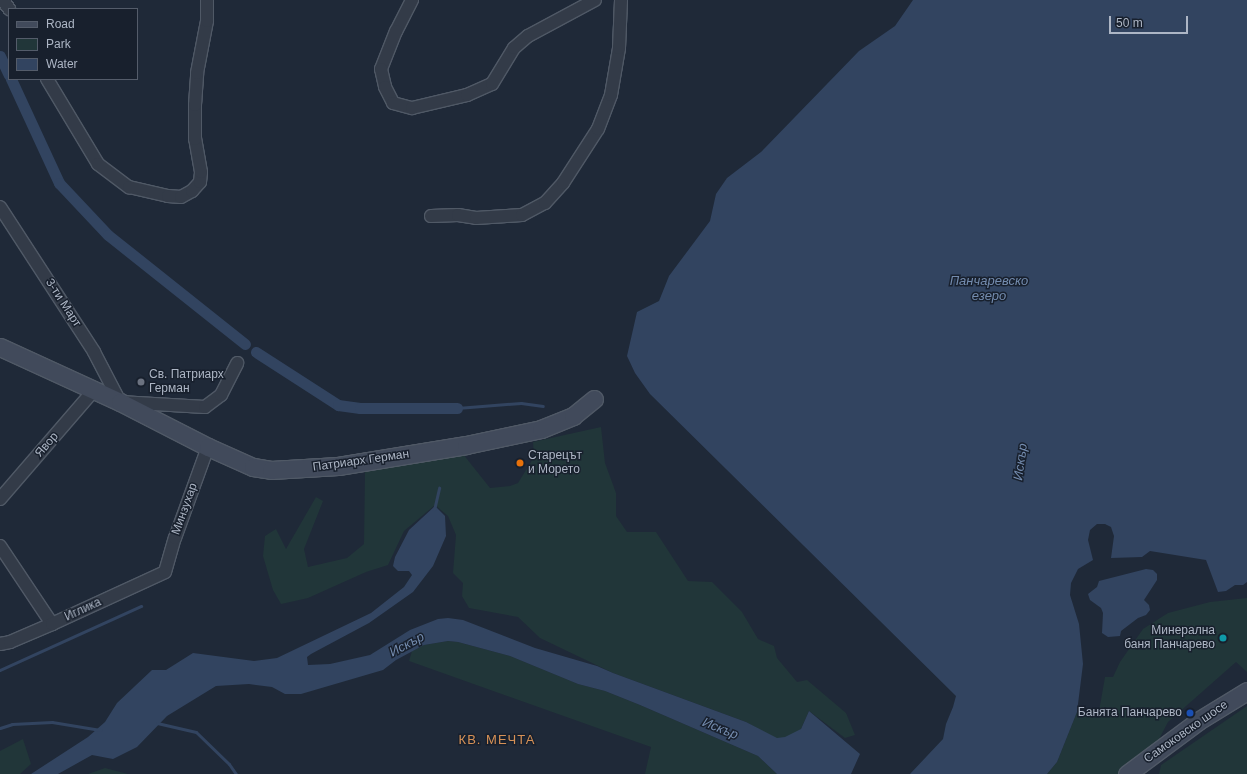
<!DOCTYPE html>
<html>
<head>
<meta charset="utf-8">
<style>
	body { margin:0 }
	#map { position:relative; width:1247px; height:774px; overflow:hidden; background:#1f2938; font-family:Arial,sans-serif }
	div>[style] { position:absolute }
	.green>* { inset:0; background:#213639 }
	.water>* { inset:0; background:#324460 }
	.stream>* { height:3px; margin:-1.5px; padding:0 1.5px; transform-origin:1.5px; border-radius:1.5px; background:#324460 }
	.canal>* { height:11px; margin:-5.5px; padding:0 5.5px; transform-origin:5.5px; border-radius:5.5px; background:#324460 }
	.roads { filter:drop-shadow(1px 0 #505966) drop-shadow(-1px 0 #505966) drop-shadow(0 1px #505966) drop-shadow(0 -1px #505966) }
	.street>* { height:12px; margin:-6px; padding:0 6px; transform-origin:6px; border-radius:6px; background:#333b48 }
	.secondary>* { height:17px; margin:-8.5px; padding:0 8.5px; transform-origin:8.5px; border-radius:8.5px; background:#414a5b }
	.dots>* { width:11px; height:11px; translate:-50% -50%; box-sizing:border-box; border:2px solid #18202d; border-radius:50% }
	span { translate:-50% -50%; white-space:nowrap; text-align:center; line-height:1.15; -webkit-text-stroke:3px #18202d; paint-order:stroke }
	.street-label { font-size:12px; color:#adb6c5 }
	.poi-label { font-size:12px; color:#adb6c5 }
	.left { translate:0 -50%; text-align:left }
	.right { translate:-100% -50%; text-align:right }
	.water-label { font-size:13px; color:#748caf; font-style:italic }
	.neighbourhood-label { font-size:13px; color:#d69157; letter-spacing:1px }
	.legend { position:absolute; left:8px; top:8px; width:130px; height:72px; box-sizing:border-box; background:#18202d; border:1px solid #545c6a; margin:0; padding:5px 7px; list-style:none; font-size:12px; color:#adb6c5 }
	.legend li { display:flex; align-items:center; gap:8px; height:20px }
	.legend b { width:20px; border:1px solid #545c6a }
	.scale { position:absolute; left:1109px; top:16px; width:79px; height:18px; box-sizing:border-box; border:2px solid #adb6c5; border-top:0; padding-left:5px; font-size:12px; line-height:14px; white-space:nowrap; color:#adb6c5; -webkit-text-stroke:3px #18202d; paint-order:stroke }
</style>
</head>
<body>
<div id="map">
	<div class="green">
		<i style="clip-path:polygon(601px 427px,605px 463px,616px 493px,616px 516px,627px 532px,656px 532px,688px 581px,712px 582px,742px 612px,758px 639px,774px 646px,777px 658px,797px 682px,807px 680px,846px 713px,855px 735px,845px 738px,809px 711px,787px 760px,769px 735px,746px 722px,613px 673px,540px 638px,518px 617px,469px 608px,462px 596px,463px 583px,453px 573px,456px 535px,448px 516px,435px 505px,404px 531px,388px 565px,366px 572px,308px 598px,281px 604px,273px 590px,263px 556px,265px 536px,276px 529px,286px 549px,316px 497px,323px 501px,304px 549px,308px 567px,347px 558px,364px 544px,365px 472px,463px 454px,490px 488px,510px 486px,518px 483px,534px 457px,533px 442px)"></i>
		<i style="clip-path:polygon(1247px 598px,1247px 672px,1236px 662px,1168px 722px,1157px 743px,1118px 774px,1047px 774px,1057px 762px,1077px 712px,1098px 717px,1105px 677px,1113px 677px,1120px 662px,1143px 629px,1168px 613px,1210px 602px)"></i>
		<i style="clip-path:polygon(448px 641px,458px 642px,510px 656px,578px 684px,605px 691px,640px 705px,758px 756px,777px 774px,645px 774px,651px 747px,409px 661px,412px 651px,424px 645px)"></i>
		<i style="clip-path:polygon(1247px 706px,1247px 774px,1159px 774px,1161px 765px)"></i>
		<i style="clip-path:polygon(23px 739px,31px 764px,20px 774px,0 774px,0 751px)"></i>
		<i style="clip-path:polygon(105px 768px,128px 774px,88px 774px)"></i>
	</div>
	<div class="water">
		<i style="clip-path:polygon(913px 0,1247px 0,1247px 582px,1243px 585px,1235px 585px,1226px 591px,1218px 592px,1206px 560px,1150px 551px,1142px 557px,1111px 558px,1114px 536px,1111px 527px,1105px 524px,1097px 524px,1090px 530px,1088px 540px,1093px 560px,1078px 569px,1071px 583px,1070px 595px,1079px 624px,1083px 664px,1077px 712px,1057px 762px,1047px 774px,910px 774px,943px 739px,946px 724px,953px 707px,956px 696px,650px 394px,635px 373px,627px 356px,637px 312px,659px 301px,669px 276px,710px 221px,716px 194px,727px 178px,761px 152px,859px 51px,895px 26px)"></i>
		<i style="clip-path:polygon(435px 506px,445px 516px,446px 536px,433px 566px,413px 592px,369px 623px,311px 654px,307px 657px,308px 665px,330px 664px,370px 655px,410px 630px,438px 619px,448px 618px,463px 620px,535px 648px,597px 666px,613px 673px,746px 722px,777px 738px,785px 737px,801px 729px,809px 711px,860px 754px,851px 774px,777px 774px,758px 756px,640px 705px,605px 691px,578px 684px,510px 656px,458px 642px,448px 641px,424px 645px,396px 660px,383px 670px,301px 694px,285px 694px,272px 687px,249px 684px,216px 686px,167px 716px,137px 747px,113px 759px,92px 755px,58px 774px,31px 774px,88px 737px,105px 722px,117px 703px,152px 670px,166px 670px,193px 653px,254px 661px,277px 658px,371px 613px,404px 587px,412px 575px,409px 571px,398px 571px,393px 566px,395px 557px,409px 530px)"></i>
		<i style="clip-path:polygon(1146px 569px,1153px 570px,1157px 574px,1157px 580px,1144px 600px,1149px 605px,1150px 610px,1146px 615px,1138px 618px,1121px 631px,1120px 636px,1108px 637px,1102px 633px,1103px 613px,1101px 608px,1090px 600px,1088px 594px,1097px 587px,1099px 581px)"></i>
	</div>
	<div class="stream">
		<i style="left:457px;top:408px;width:64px;rotate:-4.5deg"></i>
		<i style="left:521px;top:403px;width:22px;rotate:8deg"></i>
		<i style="left:434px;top:510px;width:23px;rotate:-77deg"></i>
		<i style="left:0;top:670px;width:155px;rotate:-24.4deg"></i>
		<i style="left:157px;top:723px;width:40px;rotate:13deg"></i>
		<i style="left:196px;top:732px;width:46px;rotate:44.1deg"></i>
		<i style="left:229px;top:764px;width:12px;rotate:55deg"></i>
		<i style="left:0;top:728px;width:13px;rotate:-18deg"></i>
		<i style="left:12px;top:724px;width:40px;rotate:-2.9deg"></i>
		<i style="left:52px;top:722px;width:49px;rotate:9.5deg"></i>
	</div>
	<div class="canal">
		<i style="left:0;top:56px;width:21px;rotate:65deg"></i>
		<i style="left:11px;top:79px;width:115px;rotate:65.2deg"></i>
		<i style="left:59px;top:183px;width:71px;rotate:46.7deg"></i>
		<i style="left:108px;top:235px;width:175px;rotate:38.5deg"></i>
		<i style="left:256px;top:352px;width:98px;rotate:32.9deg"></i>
		<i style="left:338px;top:405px;width:22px;rotate:8deg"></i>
		<i style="left:360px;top:408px;width:97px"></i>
	</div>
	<div class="roads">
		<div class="street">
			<i style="left:3px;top:0;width:11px;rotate:56deg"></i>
			<i style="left:412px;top:0;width:35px;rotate:117deg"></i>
			<i style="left:396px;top:31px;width:41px;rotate:111.5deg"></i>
			<i style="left:381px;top:69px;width:18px;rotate:77deg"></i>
			<i style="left:385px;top:87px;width:18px;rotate:63deg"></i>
			<i style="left:393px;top:103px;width:20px;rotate:15deg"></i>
			<i style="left:412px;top:108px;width:57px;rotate:-13.3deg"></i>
			<i style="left:467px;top:95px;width:27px;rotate:-24deg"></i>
			<i style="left:492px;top:84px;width:42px;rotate:-58.6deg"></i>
			<i style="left:514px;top:48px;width:18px;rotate:-41deg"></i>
			<i style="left:528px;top:36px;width:76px;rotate:-28.2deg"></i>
			<i style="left:47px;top:79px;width:99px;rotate:59deg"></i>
			<i style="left:98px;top:164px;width:39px;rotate:37deg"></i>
			<i style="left:129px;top:187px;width:40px;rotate:13deg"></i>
			<i style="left:168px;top:196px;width:13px;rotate:4deg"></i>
			<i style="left:181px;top:197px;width:13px;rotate:-29deg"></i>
			<i style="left:192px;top:191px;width:12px;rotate:-48deg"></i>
			<i style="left:200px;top:182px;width:10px;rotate:-84deg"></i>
			<i style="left:201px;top:172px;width:34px;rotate:-100deg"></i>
			<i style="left:195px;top:139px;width:34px;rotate:-90deg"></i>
			<i style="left:195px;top:105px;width:32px;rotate:-86deg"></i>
			<i style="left:197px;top:73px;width:53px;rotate:-79.1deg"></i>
			<i style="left:207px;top:21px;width:21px;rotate:-90deg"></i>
			<i style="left:0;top:207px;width:173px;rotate:57deg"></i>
			<i style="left:94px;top:352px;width:56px;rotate:62.5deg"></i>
			<i style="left:120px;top:402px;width:85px;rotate:3.4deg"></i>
			<i style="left:205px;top:407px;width:20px;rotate:-37deg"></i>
			<i style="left:221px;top:395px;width:36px;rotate:-63deg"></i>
			<i style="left:431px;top:216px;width:27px;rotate:-2deg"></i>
			<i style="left:458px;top:215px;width:18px;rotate:9deg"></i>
			<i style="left:476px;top:218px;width:46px;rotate:-3.7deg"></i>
			<i style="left:522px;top:215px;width:26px;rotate:-28deg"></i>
			<i style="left:545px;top:203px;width:27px;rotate:-48deg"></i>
			<i style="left:563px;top:183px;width:64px;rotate:-57.1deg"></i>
			<i style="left:598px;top:129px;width:36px;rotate:-69deg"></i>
			<i style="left:611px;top:95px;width:48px;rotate:-80.3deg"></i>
			<i style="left:619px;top:48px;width:48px;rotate:-87.6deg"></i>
			<i style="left:0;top:499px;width:144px;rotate:-49.2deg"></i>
			<i style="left:0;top:546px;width:94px;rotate:56.3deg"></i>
			<i style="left:0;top:644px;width:10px;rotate:-11deg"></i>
			<i style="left:10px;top:642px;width:46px;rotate:-23.2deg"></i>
			<i style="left:52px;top:624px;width:124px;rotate:-24.7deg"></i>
			<i style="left:165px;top:572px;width:35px;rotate:-74deg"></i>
			<i style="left:175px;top:538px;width:97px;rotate:-70.1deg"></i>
		</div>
		<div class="secondary">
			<i style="left:0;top:347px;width:132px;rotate:24.6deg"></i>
			<i style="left:120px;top:402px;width:99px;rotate:27.1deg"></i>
			<i style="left:208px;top:447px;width:49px;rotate:24deg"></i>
			<i style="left:253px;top:467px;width:18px;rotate:9deg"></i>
			<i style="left:271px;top:470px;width:67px;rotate:-3.4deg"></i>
			<i style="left:338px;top:466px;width:130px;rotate:-9.3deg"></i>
			<i style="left:466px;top:445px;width:77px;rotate:-12deg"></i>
			<i style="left:541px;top:429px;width:35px;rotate:-22deg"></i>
			<i style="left:573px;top:416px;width:27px;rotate:-39deg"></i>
			<i style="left:1127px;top:774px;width:89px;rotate:-36.7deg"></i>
			<i style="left:1198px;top:721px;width:57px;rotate:-31.5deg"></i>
		</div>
	</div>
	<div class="dots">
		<i style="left:141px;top:382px;background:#6b7280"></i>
		<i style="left:520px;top:463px;background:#e8710a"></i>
		<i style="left:1223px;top:638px;background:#0f9aa8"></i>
		<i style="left:1190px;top:713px;background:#1a4fb4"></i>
	</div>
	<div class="street-label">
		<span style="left:63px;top:303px;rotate:57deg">3-ти Март</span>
		<span style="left:47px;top:445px;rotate:-49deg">Явор</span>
		<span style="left:361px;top:461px;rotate:-8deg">Патриарх Герман</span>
		<span style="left:185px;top:509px;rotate:-70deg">Минзухар</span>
		<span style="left:83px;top:610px;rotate:-25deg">Иглика</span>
		<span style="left:1186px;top:732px;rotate:-35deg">Самоковско шосе</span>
	</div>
	<div class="poi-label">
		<span class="left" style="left:149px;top:382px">Св. Патриарх<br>Герман</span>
		<span class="left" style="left:528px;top:463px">Старецът<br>и Морето</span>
		<span class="right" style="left:1215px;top:638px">Минерална<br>баня Панчарево</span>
		<span class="right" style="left:1182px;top:713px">Банята Панчарево</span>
	</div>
	<div class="water-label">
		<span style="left:989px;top:289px">Панчаревско<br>езеро</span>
		<span style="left:1021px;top:462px;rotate:-82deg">Искър</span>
		<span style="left:407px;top:645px;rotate:-28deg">Искър</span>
		<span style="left:720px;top:729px;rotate:22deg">Искър</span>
	</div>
	<div class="neighbourhood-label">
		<span style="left:497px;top:740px">КВ. МЕЧТА</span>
	</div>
	<ul class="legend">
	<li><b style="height:5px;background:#414a5b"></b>Road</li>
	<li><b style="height:11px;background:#213639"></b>Park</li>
	<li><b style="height:11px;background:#324460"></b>Water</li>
	</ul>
	<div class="scale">50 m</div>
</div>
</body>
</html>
